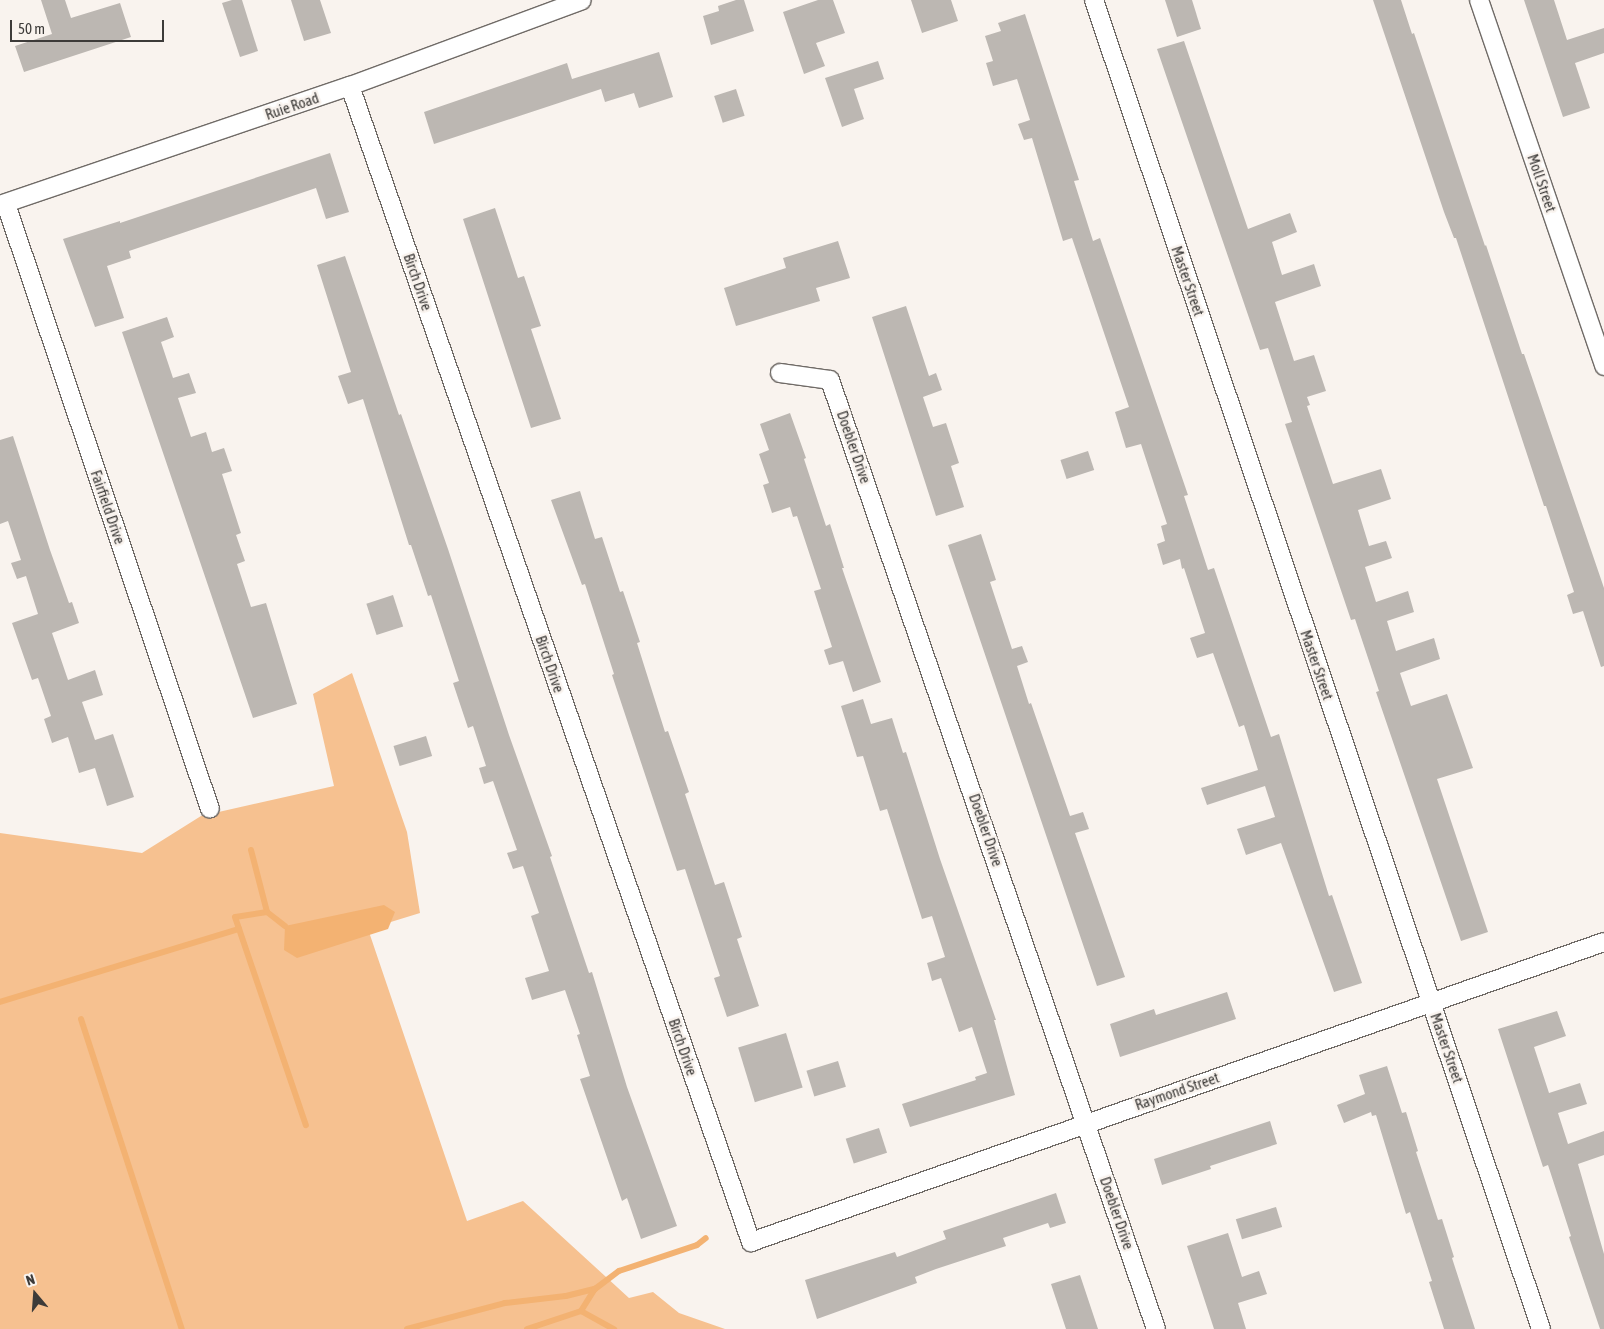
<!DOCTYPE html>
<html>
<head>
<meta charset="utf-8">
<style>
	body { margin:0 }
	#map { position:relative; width:1604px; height:1329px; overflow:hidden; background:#f9f3ee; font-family:"Asap Condensed",sans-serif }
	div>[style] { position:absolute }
	.green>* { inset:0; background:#f6c190 }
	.water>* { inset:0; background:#f3b272 }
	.stream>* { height:6px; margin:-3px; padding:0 3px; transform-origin:3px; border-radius:3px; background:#f3b272 }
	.building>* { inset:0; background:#bcb7b2; transform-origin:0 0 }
	.roads { filter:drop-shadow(1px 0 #706b67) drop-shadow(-1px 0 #706b67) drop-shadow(0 1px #706b67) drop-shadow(0 -1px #706b67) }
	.street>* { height:18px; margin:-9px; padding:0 9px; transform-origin:9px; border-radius:9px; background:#fff }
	span { translate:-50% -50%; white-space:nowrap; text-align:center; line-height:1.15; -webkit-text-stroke:5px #f9f3ee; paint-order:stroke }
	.street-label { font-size:15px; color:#3d3b39 }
	.north { position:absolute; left:10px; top:1269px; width:50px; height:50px; -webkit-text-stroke:4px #f9f3ee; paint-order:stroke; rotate:342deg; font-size:14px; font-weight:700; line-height:20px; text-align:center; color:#3d3b39 }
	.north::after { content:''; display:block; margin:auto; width:18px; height:22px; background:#3d3b39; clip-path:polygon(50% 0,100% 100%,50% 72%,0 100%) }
	.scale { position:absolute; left:10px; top:20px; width:154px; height:22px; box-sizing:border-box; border:2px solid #3d3b39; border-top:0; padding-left:6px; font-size:15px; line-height:18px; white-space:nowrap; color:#3d3b39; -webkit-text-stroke:4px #f9f3ee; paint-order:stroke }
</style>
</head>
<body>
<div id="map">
	<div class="green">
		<i style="clip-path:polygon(352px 673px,407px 832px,420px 913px,368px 929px,467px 1221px,523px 1201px,629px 1298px,653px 1292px,679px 1313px,725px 1329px,0 1329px,0 833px,142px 853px,201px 816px,334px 786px,313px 694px)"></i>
	</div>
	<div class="water">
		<i style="clip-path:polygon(384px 905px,395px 912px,388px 929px,297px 958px,284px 950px,285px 926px)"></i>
	</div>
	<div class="stream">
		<i style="left:251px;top:850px;width:64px;rotate:75.5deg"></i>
		<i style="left:267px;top:912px;width:32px;rotate:171deg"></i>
		<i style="left:235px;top:917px;width:220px;rotate:71.2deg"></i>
		<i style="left:267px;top:912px;width:23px;rotate:38deg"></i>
		<i style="left:0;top:1002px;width:250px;rotate:-17deg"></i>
		<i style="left:81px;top:1019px;width:326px;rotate:72deg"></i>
		<i style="left:581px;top:1311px;width:38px;rotate:29deg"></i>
		<i style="left:407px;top:1329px;width:101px;rotate:-14.9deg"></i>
		<i style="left:505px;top:1303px;width:61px;rotate:-6.5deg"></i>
		<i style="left:566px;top:1296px;width:30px;rotate:-14deg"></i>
		<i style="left:527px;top:1329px;width:57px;rotate:-18.4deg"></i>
		<i style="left:581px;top:1311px;width:26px;rotate:-58deg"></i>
		<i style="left:595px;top:1289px;width:30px;rotate:-37deg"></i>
		<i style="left:619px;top:1271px;width:82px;rotate:-18.4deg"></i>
		<i style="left:697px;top:1245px;width:11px;rotate:-38deg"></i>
	</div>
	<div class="building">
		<i style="clip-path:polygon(41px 0,65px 0,71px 18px,120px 3px,131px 37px,24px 72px,15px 46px,52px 34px)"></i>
		<i style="clip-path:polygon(232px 0,242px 0,258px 51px,240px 57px,222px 3px)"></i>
		<i style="clip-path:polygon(291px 0,320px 0,331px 33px,304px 41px)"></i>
		<i style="clip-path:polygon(736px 0,744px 0,754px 31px,711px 45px,703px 16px,719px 11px,718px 6px)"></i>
		<i style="clip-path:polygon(818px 0,833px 0,845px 33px,816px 43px,825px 66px,804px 74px,783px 12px)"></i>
		<i style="clip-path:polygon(911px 0,951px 0,958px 21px,922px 33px)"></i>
		<i style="clip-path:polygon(1165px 0,1192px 0,1201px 29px,1177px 37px)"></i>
		<i style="clip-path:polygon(1373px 0,1401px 0,1412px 34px,1414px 33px,1485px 246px,1486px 245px,1522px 354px,1524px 354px,1604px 588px,1604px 666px,1601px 667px,1583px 611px,1573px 614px,1567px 595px,1574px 592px,1546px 506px,1544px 506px,1456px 238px,1454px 238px,1444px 212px)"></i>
		<i style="clip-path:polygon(1524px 0,1554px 0,1567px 40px,1604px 28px,1604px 53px,1575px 63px,1590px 108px,1563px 117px)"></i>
		<i style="clip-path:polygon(1025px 14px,1079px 180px,1074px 181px,1093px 241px,1100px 238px,1188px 495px,1184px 496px,1208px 570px,1214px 568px,1271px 737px,1279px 734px,1329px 896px,1332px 895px,1362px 983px,1334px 992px,1281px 843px,1246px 855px,1237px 829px,1275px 817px,1265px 786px,1207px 805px,1201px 788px,1258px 770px,1244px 725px,1239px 727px,1213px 653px,1197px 658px,1190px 638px,1205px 633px,1184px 568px,1182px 569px,1180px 559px,1163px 565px,1157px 544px,1165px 541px,1161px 526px,1167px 524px,1141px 444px,1126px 448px,1115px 412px,1129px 407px,1072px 238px,1063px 241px,1032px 138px,1024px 140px,1018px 124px,1030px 120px,1017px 79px,993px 86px,986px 63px,993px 61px,985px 36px,1001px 31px,998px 23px)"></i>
		<i style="clip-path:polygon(1184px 41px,1248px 229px,1290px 213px,1297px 232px,1272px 242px,1282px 275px,1314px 264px,1321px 286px,1275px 302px,1294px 361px,1314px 355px,1326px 391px,1307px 397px,1310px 405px,1307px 406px,1333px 484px,1381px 469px,1391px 499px,1358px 510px,1369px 546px,1386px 541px,1392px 558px,1365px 567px,1376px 602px,1408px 591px,1414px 612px,1387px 621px,1396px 651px,1434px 638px,1440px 659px,1400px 673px,1411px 706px,1447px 694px,1473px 768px,1437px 779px,1488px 932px,1461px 941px,1376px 692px,1379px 691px,1355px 619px,1351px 620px,1285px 424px,1292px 422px,1268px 348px,1260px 350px,1157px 49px)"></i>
		<i style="clip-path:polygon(659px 52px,673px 97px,639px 108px,634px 93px,605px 102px,601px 89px,434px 144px,424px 112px,567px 63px,572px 79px)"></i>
		<i style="clip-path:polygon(878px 61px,884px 79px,854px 89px,864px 119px,842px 127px,825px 78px)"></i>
		<i style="left:736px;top:89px;width:28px;height:23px;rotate:72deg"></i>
		<i style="clip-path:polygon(330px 153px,349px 212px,326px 219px,316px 188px,129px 251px,131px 258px,107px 266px,124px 318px,95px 327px,63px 239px,120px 221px,120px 223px)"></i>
		<i style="clip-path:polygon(495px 208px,518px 278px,524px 276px,541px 326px,531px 329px,561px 419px,531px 428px,463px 219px)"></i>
		<i style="clip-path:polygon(838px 241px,850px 278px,816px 288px,820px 301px,736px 326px,724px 288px,786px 268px,783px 258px)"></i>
		<i style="clip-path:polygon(345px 256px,399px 415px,401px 414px,448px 549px,509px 735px,552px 856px,550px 857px,589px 973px,592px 972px,627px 1087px,677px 1226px,641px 1239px,627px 1198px,622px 1201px,580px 1079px,590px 1076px,577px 1035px,580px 1034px,565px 990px,532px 1000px,525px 978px,549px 971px,531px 916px,539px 913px,523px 866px,513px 869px,507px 853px,517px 850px,493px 781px,484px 784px,479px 768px,486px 766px,473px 726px,468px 728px,453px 683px,459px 681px,431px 595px,428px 596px,411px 545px,409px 545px,363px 399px,348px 404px,338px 376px,351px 372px,317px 265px)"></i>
		<i style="clip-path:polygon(906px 306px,929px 376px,936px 373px,942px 390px,923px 397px,933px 427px,946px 423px,959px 463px,951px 466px,964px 507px,936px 516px,872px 317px)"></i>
		<i style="clip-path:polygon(167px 317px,174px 337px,161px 342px,173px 378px,189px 373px,196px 393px,178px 398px,191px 437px,206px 432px,212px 452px,224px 448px,232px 471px,222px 474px,241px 533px,236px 535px,245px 561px,237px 564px,251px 607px,266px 603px,297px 704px,253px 718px,122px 332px)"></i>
		<i style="clip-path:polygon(790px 413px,806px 458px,804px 459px,826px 526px,830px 524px,844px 568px,842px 568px,881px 682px,853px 692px,843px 661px,829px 665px,824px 650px,832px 647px,814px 591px,821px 589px,797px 516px,793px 517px,790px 507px,772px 513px,763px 485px,769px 483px,759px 454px,769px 450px,760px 424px)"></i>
		<i style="clip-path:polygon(13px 436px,50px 550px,69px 603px,72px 602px,79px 623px,52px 633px,68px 680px,95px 670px,103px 695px,82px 702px,95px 740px,113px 734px,134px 797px,107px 806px,95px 768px,79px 773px,68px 737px,52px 743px,44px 719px,51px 716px,38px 678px,32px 680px,12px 623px,38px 614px,26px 576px,17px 579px,11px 563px,21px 560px,8px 521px,0 524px,0 440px)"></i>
		<i style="left:1088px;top:451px;width:20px;height:29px;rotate:72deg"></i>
		<i style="clip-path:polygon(580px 491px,595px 539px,602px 537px,620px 592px,623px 591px,640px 642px,637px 643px,665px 732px,668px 731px,689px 792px,685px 794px,715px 885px,724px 882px,742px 937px,737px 939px,759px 1006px,727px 1017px,714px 978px,720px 976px,685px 869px,677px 871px,612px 675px,614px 674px,585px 584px,582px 585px,551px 500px)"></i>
		<i style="clip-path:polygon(981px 534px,996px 580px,990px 582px,1012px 649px,1022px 646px,1028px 662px,1017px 666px,1029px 704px,1031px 703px,1070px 816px,1083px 812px,1089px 829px,1075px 833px,1125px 977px,1097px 986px,948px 545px)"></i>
		<i style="left:393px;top:595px;width:33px;height:28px;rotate:72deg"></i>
		<i style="clip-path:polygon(863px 699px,871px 724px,892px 718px,903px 753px,906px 752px,940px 859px,996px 1020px,994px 1020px,1015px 1095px,910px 1127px,902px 1104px,976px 1080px,975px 1077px,987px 1073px,972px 1027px,959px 1032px,941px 978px,932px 981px,927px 963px,945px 957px,932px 916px,922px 919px,887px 809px,880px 811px,863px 756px,857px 757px,841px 706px)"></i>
		<i style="left:426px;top:736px;width:21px;height:34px;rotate:73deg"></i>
		<i style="clip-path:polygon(1227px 992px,1236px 1019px,1120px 1057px,1110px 1024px,1154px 1009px,1156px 1015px)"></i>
		<i style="clip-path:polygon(1557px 1011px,1566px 1036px,1534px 1047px,1549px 1093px,1580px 1083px,1587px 1104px,1558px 1113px,1568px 1144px,1604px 1131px,1604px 1155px,1578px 1164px,1604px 1254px,1604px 1329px,1600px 1329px,1569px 1237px,1571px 1236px,1548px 1165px,1543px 1167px,1498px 1029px)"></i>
		<i style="left:786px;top:1033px;width:57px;height:50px;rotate:73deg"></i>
		<i style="left:838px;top:1061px;width:27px;height:33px;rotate:73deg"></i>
		<i style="clip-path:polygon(1387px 1066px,1402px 1113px,1406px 1112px,1418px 1151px,1416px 1152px,1438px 1220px,1442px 1219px,1454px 1257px,1452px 1258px,1475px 1329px,1444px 1329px,1429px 1282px,1432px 1281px,1410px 1212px,1406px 1214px,1376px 1115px,1372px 1116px,1371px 1112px,1344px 1123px,1337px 1105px,1365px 1094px,1359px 1075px)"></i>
		<i style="clip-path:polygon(1270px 1121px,1277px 1144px,1210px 1166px,1211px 1169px,1162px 1185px,1154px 1159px)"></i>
		<i style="left:879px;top:1128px;width:26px;height:35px;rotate:72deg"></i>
		<i style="clip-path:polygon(1056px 1193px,1066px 1223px,1050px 1228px,1048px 1223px,1003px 1238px,1006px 1246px,936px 1269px,915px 1277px,917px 1283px,817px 1319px,805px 1280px,895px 1252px,897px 1257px,946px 1239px,943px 1231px)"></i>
		<i style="left:1276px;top:1207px;width:21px;height:42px;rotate:73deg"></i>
		<i style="clip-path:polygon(1228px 1233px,1242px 1277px,1259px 1271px,1267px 1294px,1238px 1303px,1246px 1329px,1214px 1329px,1187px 1246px)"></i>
		<i style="clip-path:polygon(1080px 1275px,1098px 1329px,1066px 1329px,1051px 1284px)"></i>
	</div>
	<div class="roads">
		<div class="street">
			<i style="left:1094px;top:0;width:1402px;rotate:71.41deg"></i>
			<i style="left:1479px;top:0;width:387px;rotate:71.1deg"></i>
			<i style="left:350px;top:86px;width:1224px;rotate:70.87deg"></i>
			<i style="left:751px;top:1242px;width:904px;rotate:-19.38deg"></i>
			<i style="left:6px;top:204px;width:638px;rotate:71.37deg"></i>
			<i style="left:0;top:205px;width:370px;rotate:-18.8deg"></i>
			<i style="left:350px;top:86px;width:247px;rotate:-20.3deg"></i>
			<i style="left:780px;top:373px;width:50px;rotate:8deg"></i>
			<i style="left:830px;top:380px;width:1003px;rotate:71.04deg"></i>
		</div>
	</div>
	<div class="street-label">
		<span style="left:292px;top:106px;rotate:-19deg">Ruie Road</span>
		<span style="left:1542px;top:183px;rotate:71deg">Moll Street</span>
		<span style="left:1188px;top:281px;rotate:71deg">Master Street</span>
		<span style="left:418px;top:282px;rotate:71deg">Birch Drive</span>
		<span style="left:854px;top:447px;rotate:71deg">Doebler Drive</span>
		<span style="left:108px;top:507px;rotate:71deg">Fairfield Drive</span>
		<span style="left:550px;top:664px;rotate:71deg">Birch Drive</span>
		<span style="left:1317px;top:665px;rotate:71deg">Master Street</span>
		<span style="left:986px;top:830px;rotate:71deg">Doebler Drive</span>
		<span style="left:683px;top:1047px;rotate:71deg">Birch Drive</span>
		<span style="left:1447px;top:1048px;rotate:71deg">Master Street</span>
		<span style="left:1177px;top:1091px;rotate:-19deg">Raymond Street</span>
		<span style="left:1117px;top:1213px;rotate:71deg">Doebler Drive</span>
	</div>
	<div class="north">N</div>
	<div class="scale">50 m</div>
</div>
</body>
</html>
